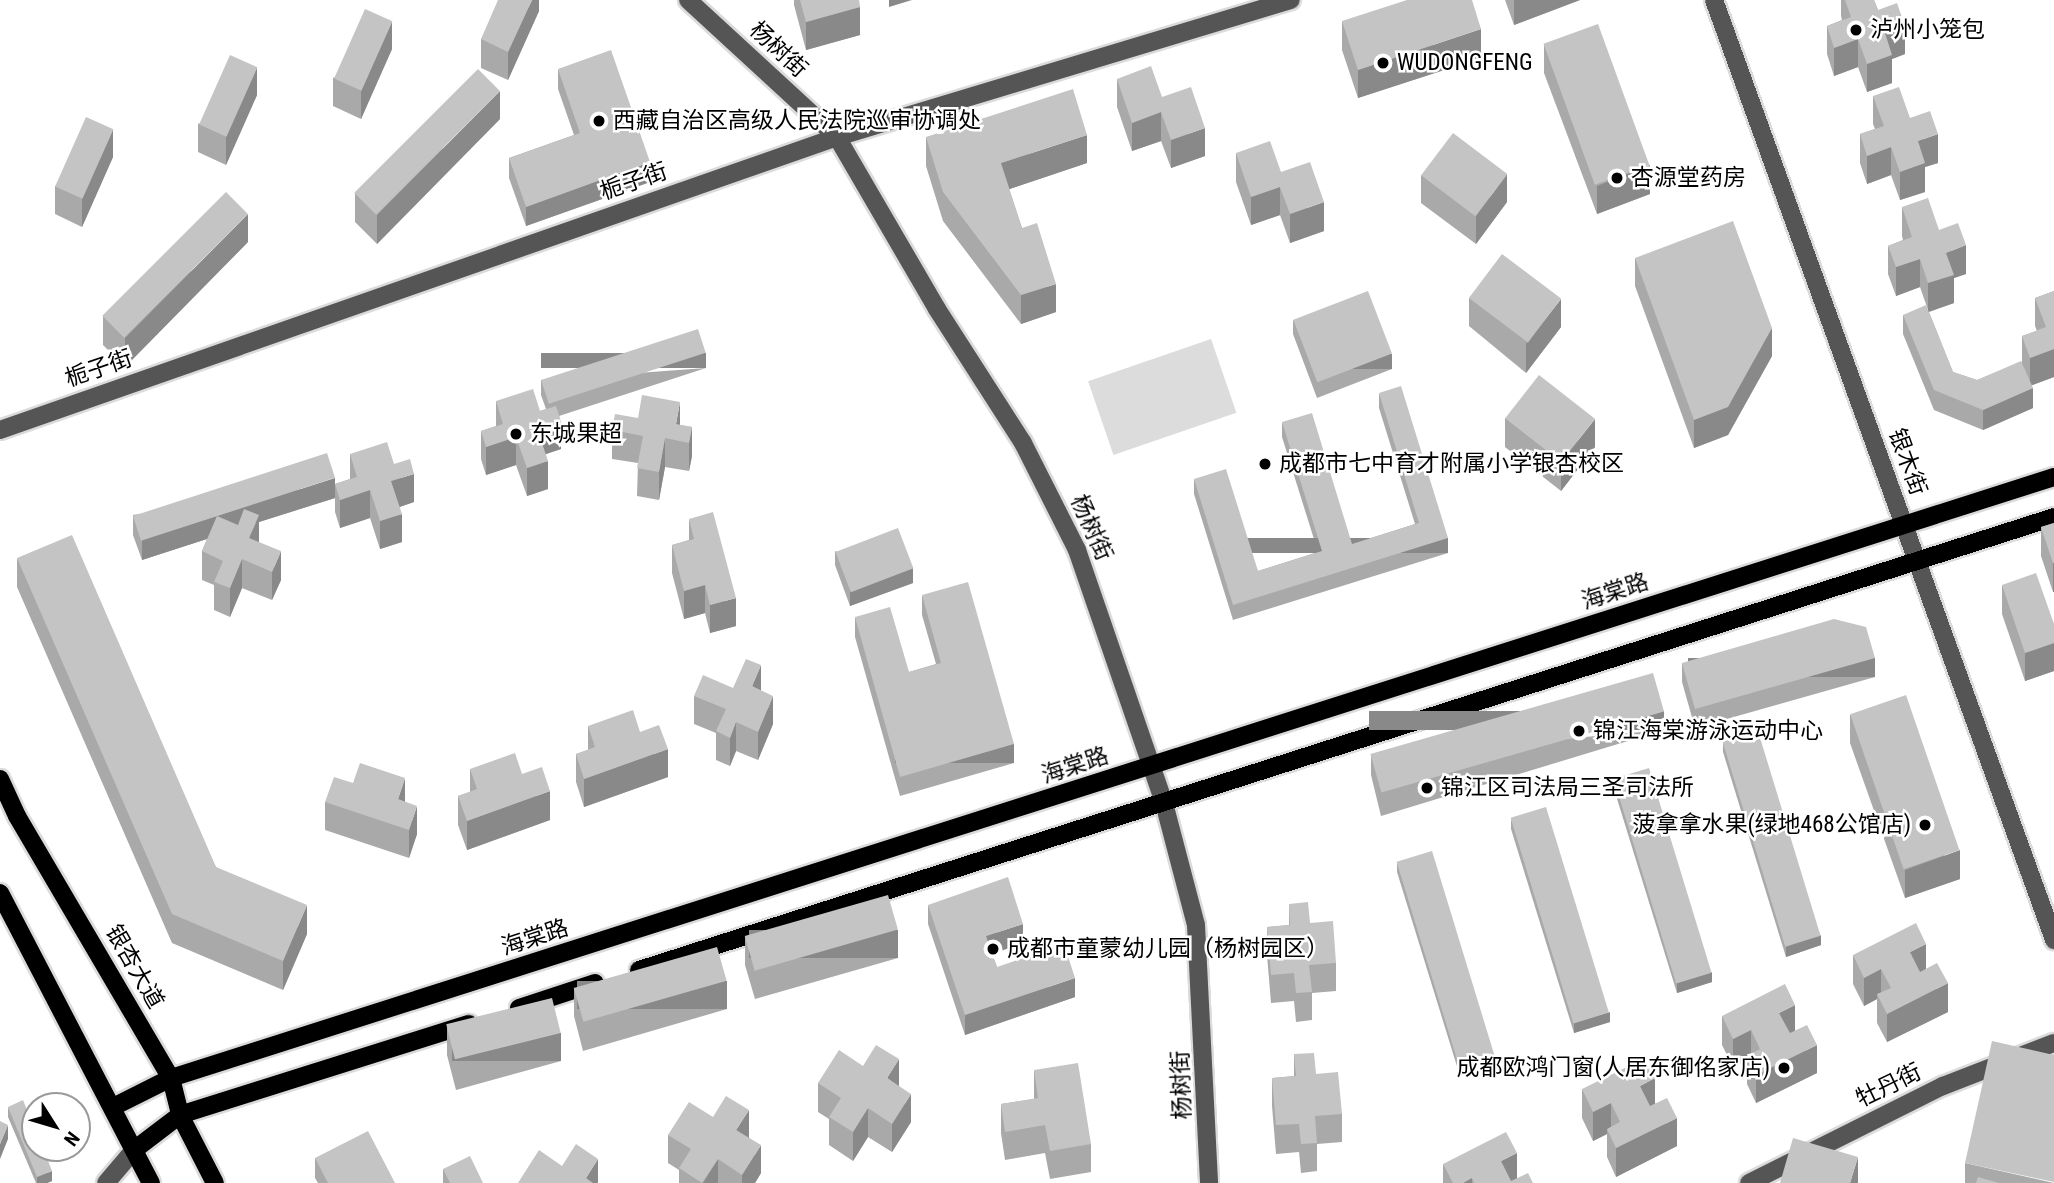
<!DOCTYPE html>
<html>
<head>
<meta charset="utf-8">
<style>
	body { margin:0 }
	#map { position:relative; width:2054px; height:1183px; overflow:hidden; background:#fff; font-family:"Roboto Condensed","Noto Sans SC",sans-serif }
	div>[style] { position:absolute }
	.green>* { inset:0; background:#dcdcdc; transform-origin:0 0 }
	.roads { filter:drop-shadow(2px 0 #dbdbdb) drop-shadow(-2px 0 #dbdbdb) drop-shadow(0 2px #dbdbdb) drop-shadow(0 -2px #dbdbdb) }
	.minor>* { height:18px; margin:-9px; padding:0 9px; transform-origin:9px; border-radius:9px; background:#555 }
	.major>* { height:18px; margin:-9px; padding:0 9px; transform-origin:9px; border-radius:9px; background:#000 }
	.wall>* { inset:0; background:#a9a9a9 }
	.shaded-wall>* { inset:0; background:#898989; transform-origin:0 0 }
	.building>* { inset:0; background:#c4c4c4; transform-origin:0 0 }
	.dots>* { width:19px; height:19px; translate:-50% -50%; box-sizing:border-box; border:4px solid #fff; border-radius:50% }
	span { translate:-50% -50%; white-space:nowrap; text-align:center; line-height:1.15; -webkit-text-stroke:5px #fff; paint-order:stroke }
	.poi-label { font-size:23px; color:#000 }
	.left { translate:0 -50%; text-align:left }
	.right { translate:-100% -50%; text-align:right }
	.street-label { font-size:23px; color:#000 }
	.north { position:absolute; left:21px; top:1092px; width:70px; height:70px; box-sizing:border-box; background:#fff; border:2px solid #999; border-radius:50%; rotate:127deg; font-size:19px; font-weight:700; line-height:28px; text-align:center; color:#000 }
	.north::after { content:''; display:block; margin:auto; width:24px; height:32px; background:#000; clip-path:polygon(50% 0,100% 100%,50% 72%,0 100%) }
</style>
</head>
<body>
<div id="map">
	<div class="green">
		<i style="left:1211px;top:339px;width:78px;height:130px;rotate:71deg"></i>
	</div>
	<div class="roads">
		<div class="minor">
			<i style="left:688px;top:0;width:202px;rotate:42.6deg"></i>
			<i style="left:837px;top:137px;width:199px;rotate:59.8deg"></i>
			<i style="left:937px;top:309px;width:159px;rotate:57.3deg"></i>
			<i style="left:1023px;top:443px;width:120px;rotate:63.2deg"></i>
			<i style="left:1077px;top:550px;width:268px;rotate:71deg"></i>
			<i style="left:1164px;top:803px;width:126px;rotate:75.3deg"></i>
			<i style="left:1196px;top:925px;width:258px;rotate:87.1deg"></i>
			<i style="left:1714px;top:0;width:1000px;rotate:70.11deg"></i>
			<i style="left:0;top:430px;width:887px;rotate:-19.29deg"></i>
			<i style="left:837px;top:137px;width:474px;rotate:-16.8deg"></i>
			<i style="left:106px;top:1183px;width:43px;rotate:-49.7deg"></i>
			<i style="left:1749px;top:1183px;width:217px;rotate:-26.6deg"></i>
			<i style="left:1943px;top:1086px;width:119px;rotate:-21.2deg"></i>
		</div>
		<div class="major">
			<i style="left:0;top:779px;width:41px;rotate:65.3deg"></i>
			<i style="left:17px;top:816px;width:304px;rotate:59.6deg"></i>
			<i style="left:171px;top:1078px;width:38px;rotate:76deg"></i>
			<i style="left:180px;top:1115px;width:76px;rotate:62.8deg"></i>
			<i style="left:0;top:893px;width:327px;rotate:62.5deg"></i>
			<i style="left:639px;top:970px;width:1486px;rotate:-17.75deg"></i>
			<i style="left:519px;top:1008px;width:80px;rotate:-18.2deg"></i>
			<i style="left:113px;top:1107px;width:65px;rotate:-26.6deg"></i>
			<i style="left:171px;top:1078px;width:1977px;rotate:-17.7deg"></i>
			<i style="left:134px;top:1150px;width:58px;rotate:-37.3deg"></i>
			<i style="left:180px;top:1115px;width:303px;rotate:-17.5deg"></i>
		</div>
	</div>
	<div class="wall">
		<i style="clip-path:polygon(539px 0,539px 11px,508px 80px,481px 68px,481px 39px)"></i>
		<i style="clip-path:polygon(794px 0,859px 0,860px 35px,806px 50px,794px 5px)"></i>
		<i style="clip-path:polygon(1505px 0,1580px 0,1514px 25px)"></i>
		<i style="clip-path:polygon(1841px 0,1874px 0,1878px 10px,1905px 54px,1892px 59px,1892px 83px,1867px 92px,1858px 67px,1834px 76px,1827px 54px,1827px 26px,1842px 20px,1841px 16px)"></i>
		<i style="clip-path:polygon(1342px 21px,1481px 58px,1358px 98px,1342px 50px)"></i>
		<i style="clip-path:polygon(1544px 44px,1650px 194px,1597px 214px,1544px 73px)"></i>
		<i style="clip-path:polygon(392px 49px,361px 119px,333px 106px,333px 78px)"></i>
		<i style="clip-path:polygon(558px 69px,650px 182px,526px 226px,509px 178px,509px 158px,574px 135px,558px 89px)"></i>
		<i style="clip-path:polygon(1117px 79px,1162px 97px,1205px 156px,1171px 168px,1161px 141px,1132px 151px,1117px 107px)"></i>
		<i style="clip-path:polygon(257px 95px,226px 165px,198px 152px,198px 124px)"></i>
		<i style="clip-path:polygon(1873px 96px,1910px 118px,1938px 163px,1925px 167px,1925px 192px,1900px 200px,1891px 175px,1867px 184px,1860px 163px,1860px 134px,1875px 129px,1873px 124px)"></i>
		<i style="clip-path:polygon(500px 119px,377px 244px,355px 222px,355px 194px)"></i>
		<i style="clip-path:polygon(926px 137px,1087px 163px,1009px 189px,1022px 228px,1056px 312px,1021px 324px,943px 221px,926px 166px)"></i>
		<i style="clip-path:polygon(1236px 153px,1281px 172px,1324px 231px,1290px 243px,1280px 215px,1251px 225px,1236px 182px)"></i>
		<i style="clip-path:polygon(113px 157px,82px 227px,55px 214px,55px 186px)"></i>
		<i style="clip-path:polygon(1421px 175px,1507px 202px,1476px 244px,1421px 203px)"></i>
		<i style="clip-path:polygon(1902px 207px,1939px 230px,1966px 274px,1954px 278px,1954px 303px,1929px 312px,1953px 372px,1977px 380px,2022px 362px,2022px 336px,2037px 331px,2035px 326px,2035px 298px,2054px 291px,2054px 377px,2032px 385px,2033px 408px,1983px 430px,1934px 410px,1903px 334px,1903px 315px,1928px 310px,1920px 287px,1896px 296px,1888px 274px,1888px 246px,1903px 240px,1902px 236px)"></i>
		<i style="clip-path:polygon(248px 242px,125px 367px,103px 345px,103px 316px)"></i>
		<i style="clip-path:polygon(1635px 258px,1772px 356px,1728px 435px,1694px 448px,1635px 286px)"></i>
		<i style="clip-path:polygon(1469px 298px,1561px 327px,1526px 373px,1469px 326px)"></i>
		<i style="clip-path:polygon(1293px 320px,1392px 369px,1317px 398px,1293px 334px)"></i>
		<i style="clip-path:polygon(706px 368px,559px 416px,561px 449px,546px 454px,548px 489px,527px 496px,516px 465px,486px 475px,481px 459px,481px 431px,496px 426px,496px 401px,540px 411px,546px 409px,541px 395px,541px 380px)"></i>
		<i style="clip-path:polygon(1379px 393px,1448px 553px,1233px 620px,1194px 494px,1194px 479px,1258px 571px,1318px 552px,1282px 437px,1282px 422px,1352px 544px,1415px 524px,1379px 408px)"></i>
		<i style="clip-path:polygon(1505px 418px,1595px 447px,1561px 491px,1505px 447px)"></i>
		<i style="clip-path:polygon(680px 425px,692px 427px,692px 456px,689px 471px,665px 467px,659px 500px,637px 496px,638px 463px,612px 459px,612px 430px)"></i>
		<i style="clip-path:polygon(350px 454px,394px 464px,414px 502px,399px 507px,402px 542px,380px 549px,370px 518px,340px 528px,335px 512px,335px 498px,259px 522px,259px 542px,281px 580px,272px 600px,242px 588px,230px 617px,214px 610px,214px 585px,202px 580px,202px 551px,207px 539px,142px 560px,133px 535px,133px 515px,335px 484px,350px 479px)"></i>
		<i style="clip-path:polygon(689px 519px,736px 626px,710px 633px,705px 613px,684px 619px,672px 573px,672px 545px,689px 540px)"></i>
		<i style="clip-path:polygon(2054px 523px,2053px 592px,2041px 556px,2041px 527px)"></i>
		<i style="clip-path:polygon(835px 551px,913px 583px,850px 606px,835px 565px)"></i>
		<i style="clip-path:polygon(17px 558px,216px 867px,307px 934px,283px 990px,172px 943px,17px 587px)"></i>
		<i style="clip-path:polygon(2002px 585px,2054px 624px,2054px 671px,2025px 681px,2002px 614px)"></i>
		<i style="clip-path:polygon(922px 595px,1014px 763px,900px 796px,855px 637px,855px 617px,909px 672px,936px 664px,922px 615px)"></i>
		<i style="clip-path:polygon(1682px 663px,1875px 677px,1695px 728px,1682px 682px)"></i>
		<i style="clip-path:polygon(733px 688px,761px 691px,773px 724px,758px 760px,736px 751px,730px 766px,716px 760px,716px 733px,694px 724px,694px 696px)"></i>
		<i style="clip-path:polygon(1850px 714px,1960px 879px,1905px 898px,1850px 743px)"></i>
		<i style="clip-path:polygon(588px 726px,640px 732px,668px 777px,584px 807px,576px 782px,576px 754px,588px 750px)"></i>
		<i style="clip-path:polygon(1664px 730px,1381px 816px,1371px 775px,1371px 756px)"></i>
		<i style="clip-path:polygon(1723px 742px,1821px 945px,1786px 957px,1723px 752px)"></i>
		<i style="clip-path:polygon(470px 769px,522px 774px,550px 820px,467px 850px,458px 825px,458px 796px,470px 792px)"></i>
		<i style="clip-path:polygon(1614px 779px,1712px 982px,1677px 993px,1614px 789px)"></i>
		<i style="clip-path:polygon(325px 802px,405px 802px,417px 834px,409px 858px,325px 830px)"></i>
		<i style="clip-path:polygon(1511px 819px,1610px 1022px,1574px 1033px,1511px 829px)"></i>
		<i style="clip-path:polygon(1397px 862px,1495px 1065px,1460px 1076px,1397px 872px)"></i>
		<i style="clip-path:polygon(1289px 904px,1310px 923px,1336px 963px,1336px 991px,1312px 993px,1312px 1020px,1296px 1022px,1294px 1001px,1271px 1003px,1267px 955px,1267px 927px,1289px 925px)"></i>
		<i style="clip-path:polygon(928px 905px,1023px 943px,992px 954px,997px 967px,1075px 997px,965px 1035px,928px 924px)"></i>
		<i style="clip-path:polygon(745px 937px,898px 958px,755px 999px,745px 965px)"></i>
		<i style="clip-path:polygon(1853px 955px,1926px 969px,1948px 1012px,1887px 1042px,1877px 1023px,1877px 999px,1864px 1006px,1853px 984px)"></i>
		<i style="clip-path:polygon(574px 988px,727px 1009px,583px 1051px,574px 1016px)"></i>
		<i style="clip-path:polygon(1722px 1016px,1795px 1030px,1817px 1073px,1756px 1103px,1747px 1084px,1747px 1061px,1733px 1067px,1722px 1045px)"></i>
		<i style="clip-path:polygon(447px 1027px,561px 1061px,456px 1090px,447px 1055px)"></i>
		<i style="clip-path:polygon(1294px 1054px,1316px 1074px,1342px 1114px,1342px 1142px,1317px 1144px,1317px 1171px,1301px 1173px,1299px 1152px,1276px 1154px,1272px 1106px,1272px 1078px,1294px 1076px)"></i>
		<i style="clip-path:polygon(863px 1066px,899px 1086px,911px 1122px,892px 1152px,868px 1137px,853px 1161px,829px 1145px,829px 1119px,818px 1112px,818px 1083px)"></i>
		<i style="clip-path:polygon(1034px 1070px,1091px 1144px,1091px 1172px,1050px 1179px,1045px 1153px,1005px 1160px,1001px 1133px,1001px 1104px,1034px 1099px)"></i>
		<i style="clip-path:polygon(1582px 1089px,1655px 1103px,1677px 1146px,1616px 1177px,1607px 1157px,1607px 1134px,1593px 1141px,1582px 1118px)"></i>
		<i style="clip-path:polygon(8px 1107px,52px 1181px,47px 1183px,36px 1183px,8px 1117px)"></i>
		<i style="clip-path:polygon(713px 1117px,749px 1137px,761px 1173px,755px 1183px,679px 1183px,679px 1170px,668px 1163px,668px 1135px)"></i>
		<i style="clip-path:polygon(315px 1158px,395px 1183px,318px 1183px,315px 1178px)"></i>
		<i style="clip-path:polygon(1965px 1163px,2054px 1183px,1965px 1183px)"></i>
		<i style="clip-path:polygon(1443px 1164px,1517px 1178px,1533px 1183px,1443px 1183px)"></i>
		<i style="clip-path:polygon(443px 1169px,483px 1183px,443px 1183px)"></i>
	</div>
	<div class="shaded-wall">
		<i style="clip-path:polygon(532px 0,539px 0,539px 11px,508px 80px,508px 52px)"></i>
		<i style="clip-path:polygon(889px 0,912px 0,889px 7px)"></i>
		<i style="clip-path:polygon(1514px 0,1580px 0,1514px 25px)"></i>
		<i style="clip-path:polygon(860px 7px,860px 35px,806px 50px,806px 22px)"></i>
		<i style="clip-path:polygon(392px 21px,392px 49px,361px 119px,361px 90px)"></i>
		<i style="clip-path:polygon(1905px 26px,1905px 54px,1892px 59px,1892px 83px,1867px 92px,1867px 64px,1885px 33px)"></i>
		<i style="clip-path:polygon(1481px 29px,1481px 58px,1358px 98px,1358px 70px)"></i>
		<i style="clip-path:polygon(1858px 39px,1858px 67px,1834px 76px,1834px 48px)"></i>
		<i style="clip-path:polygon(257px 67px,257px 95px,226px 165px,226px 136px)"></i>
		<i style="clip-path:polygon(500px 91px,500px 119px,377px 244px,377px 215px)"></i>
		<i style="clip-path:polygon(1161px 112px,1161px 141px,1132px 151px,1132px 123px)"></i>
		<i style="clip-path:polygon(1205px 128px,1205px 156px,1171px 168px,1171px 140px)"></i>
		<i style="clip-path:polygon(113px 129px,113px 157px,82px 227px,82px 198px)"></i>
		<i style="clip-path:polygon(1938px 134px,1938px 163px,1925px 167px,1925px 192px,1900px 200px,1900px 172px,1918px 141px)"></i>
		<i style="clip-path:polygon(1087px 135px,1087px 163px,1001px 192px,1001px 163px)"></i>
		<i style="clip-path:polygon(1891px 147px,1891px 175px,1867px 184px,1867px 156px)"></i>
		<i style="clip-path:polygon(650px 162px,650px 182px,526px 226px,526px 207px)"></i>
		<i style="clip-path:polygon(1650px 165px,1650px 194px,1597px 214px,1597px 186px)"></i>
		<i style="clip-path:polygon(1507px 174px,1507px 202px,1476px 244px,1476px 216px)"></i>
		<i style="clip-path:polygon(1280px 187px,1280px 215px,1251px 225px,1251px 197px)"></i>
		<i style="clip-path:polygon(1324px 202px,1324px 231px,1290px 243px,1290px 214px)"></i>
		<i style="clip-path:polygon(248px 214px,248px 242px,125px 367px,125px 338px)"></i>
		<i style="clip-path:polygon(1966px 245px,1966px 274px,1954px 278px,1954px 303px,1928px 312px,1928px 283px,1946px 253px)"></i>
		<i style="clip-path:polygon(1920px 259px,1920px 287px,1896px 296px,1896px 267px)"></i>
		<i style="clip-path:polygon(1056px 284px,1056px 312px,1021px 324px,1021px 295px)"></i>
		<i style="clip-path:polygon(1561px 299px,1561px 327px,1526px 373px,1526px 344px)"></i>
		<i style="clip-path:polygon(1772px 328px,1772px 356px,1728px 435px,1694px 448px,1694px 420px)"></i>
		<i style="clip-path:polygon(2054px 349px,2054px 377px,2030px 386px,2030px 358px)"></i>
		<i style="left:706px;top:353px;width:15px;height:165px;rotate:90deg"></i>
		<i style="left:1392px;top:354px;width:15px;height:80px;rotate:90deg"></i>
		<i style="clip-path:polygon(2033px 388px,2033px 408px,1983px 430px,1983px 410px)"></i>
		<i style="clip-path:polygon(680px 402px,680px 430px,676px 424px)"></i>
		<i style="clip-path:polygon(1595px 419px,1595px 447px,1561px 491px,1561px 462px)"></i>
		<i style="clip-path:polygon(561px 421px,561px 449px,537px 457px,537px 428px)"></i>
		<i style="clip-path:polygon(692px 427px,692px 456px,689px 471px,689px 443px)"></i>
		<i style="clip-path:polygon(516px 437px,516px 465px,486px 475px,486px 447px)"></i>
		<i style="clip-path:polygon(665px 438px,665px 467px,659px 500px,659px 472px)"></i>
		<i style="clip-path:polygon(548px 461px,548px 489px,527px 496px,527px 468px)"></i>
		<i style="clip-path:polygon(414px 474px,414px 502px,391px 510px,391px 481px)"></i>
		<i style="clip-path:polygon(335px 478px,335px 498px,259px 522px,259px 544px,249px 538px,256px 523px,142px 560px,142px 540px)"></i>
		<i style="clip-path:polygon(370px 490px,370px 518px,340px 528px,340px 500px)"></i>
		<i style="clip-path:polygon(402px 514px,402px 542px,380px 549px,380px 521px)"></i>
		<i style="left:1448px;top:538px;width:15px;height:225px;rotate:90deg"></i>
		<i style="clip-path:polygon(281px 551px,281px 580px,272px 600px,272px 572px)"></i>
		<i style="clip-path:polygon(242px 559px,242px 588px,230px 617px,230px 588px)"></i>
		<i style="left:2053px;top:563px;width:1px;height:29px"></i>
		<i style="clip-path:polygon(913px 568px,913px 583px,850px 606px,850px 591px)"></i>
		<i style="clip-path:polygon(705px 585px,705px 613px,684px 619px,684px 591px)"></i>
		<i style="clip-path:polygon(736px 598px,736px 626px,710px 633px,710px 605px)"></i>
		<i style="clip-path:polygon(2054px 643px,2054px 671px,2025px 681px,2025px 653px)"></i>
		<i style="left:1875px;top:658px;width:19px;height:187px;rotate:90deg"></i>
		<i style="clip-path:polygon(761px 665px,761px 694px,752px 686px)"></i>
		<i style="clip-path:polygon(773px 696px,773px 724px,758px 760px,758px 732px)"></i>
		<i style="left:1664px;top:711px;width:19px;height:295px;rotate:90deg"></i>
		<i style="clip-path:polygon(736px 722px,736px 751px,730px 766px,730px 738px)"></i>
		<i style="left:1014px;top:744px;width:19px;height:119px;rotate:90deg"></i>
		<i style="clip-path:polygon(668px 749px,668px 777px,584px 807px,584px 779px)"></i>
		<i style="clip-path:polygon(405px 778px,405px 806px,398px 828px,398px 799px)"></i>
		<i style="clip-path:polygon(550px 791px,550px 820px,467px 850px,467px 821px)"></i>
		<i style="clip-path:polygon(417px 806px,417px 834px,409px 858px,409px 830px)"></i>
		<i style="clip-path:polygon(1960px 850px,1960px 879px,1905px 898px,1905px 870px)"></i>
		<i style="clip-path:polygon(307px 905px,307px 934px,283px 990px,283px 961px)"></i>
		<i style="clip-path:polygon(1023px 924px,1023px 943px,986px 956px,986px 936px)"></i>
		<i style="left:898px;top:930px;width:28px;height:149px;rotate:90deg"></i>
		<i style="clip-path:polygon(1821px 935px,1821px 945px,1786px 957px,1786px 947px)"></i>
		<i style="clip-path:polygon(1926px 944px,1926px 972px,1910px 980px,1910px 952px)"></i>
		<i style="clip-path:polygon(1881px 969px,1881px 997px,1877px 994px,1877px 999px,1864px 1006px,1864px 978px)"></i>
		<i style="clip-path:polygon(1712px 972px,1712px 982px,1677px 993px,1677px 983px)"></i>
		<i style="clip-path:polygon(1075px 978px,1075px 997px,965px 1035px,965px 1015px)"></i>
		<i style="left:727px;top:981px;width:28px;height:150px;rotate:90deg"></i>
		<i style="clip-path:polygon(1948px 983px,1948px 1012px,1887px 1042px,1887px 1014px)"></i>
		<i style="clip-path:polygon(1795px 1005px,1795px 1033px,1779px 1041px,1779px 1013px)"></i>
		<i style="clip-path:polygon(1610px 1012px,1610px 1022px,1574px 1033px,1574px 1023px)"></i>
		<i style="clip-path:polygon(1751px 1030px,1751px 1059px,1747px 1056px,1747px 1061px,1733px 1067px,1733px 1039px)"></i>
		<i style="left:561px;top:1033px;width:28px;height:109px;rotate:90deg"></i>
		<i style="clip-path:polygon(1817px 1045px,1817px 1073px,1756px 1103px,1756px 1075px)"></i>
		<i style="clip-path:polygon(1495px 1055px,1495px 1065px,1460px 1076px,1460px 1066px)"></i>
		<i style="clip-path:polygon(899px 1059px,899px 1087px,887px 1078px)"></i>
		<i style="clip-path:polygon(1655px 1078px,1655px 1106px,1640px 1114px,1640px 1086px)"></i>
		<i style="clip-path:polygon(911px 1094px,911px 1122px,892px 1152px,892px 1124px)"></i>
		<i style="clip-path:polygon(1611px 1103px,1611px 1132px,1607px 1129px,1607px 1134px,1593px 1141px,1593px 1112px)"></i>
		<i style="clip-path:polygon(868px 1108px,868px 1137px,853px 1161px,853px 1132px)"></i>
		<i style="clip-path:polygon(749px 1110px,749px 1139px,736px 1130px)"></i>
		<i style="clip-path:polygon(1677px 1118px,1677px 1146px,1616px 1177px,1616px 1148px)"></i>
		<i style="clip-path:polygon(8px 1125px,8px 1139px,0 1159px,0 1144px)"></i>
		<i style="clip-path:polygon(761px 1145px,761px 1173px,755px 1183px,742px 1183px,742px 1175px)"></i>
		<i style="clip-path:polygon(1517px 1153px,1517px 1181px,1501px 1183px,1501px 1161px)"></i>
		<i style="clip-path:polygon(1858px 1157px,1858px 1183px,1850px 1183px)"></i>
		<i style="clip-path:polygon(598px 1159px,598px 1183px,586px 1183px,586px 1178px)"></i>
		<i style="clip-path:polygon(718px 1159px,718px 1183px,703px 1183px)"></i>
		<i style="clip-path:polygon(52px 1171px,52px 1181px,47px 1183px,37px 1183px,37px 1177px)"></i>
		<i style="clip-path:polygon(1472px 1178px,1472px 1183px,1463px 1183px)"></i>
	</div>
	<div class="building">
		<i style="clip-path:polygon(498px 0,532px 0,508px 52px,481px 39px)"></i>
		<i style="clip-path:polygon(800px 0,859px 0,860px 7px,806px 22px)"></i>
		<i style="clip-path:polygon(1407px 0,1472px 0,1481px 29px,1358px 70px,1342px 21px)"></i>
		<i style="clip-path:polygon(1845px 0,1874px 0,1878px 10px,1897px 3px,1905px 26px,1885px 33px,1892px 55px,1867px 64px,1858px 39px,1834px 48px,1827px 26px,1851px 17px)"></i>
		<i style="left:365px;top:9px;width:30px;height:76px;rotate:24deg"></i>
		<i style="left:1598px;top:24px;width:150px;height:58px;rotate:70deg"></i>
		<i style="clip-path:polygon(611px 50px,650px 162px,526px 207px,509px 158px,580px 133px,558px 69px)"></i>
		<i style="left:230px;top:55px;width:30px;height:76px;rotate:24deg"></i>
		<i style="clip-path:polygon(1151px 66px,1162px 97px,1191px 87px,1205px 128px,1171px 140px,1161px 112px,1132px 123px,1117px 79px)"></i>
		<i style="left:478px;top:69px;width:31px;height:175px;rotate:45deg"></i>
		<i style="clip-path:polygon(1899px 87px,1910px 118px,1930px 111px,1938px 134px,1918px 141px,1925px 163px,1900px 172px,1891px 147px,1867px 156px,1860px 134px,1884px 126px,1873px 96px)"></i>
		<i style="clip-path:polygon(1073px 89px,1087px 135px,1001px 163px,1022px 228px,1037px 223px,1056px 284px,1021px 295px,943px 192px,926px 137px)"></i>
		<i style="left:86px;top:117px;width:30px;height:76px;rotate:24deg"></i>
		<i style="left:1453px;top:133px;width:68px;height:53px;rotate:37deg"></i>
		<i style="clip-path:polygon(1270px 141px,1281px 172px,1310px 162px,1324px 202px,1290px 214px,1280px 187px,1251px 197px,1236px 153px)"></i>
		<i style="left:226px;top:192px;width:31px;height:175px;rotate:45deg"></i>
		<i style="clip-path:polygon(1928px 198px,1939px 230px,1958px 223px,1966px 245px,1946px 253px,1954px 275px,1928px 283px,1920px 259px,1896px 267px,1888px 246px,1912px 237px,1902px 207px)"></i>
		<i style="clip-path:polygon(1733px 221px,1772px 328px,1728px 407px,1694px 420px,1635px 258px)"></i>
		<i style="left:1502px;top:254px;width:74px;height:55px;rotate:37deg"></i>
		<i style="left:1368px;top:291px;width:67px;height:80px;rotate:69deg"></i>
		<i style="clip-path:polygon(2054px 291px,2054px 349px,2030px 358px,2022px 336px,2046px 327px,2035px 298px)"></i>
		<i style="clip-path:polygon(1926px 305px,1953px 372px,1977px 380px,2021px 361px,2033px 388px,1983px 410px,1934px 390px,1903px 315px)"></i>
		<i style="left:698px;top:329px;width:25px;height:165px;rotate:72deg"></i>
		<i style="left:1539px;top:375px;width:71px;height:55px;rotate:38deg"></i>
		<i style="clip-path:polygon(1401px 386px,1448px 538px,1233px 605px,1194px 479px,1226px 469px,1258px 571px,1322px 551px,1282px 422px,1312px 413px,1352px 544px,1419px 523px,1379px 393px)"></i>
		<i style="clip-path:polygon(533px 389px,540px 411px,556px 406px,561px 421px,537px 428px,548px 461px,527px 468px,516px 437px,486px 447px,481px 431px,503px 424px,496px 401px)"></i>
		<i style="clip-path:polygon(642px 395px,680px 402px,676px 424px,692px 427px,689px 443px,665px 438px,659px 472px,637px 468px,643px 436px,612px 430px,615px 414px,638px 418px)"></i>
		<i style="clip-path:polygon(387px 442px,394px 464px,410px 459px,414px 474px,391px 481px,402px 514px,380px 521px,370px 490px,340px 500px,335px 484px,357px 477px,350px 454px)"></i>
		<i style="left:327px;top:453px;width:26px;height:204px;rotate:72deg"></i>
		<i style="clip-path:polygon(244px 509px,259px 515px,249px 538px,281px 551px,272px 572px,242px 559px,230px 588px,214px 582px,223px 561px,202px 551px,217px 516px,238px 525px)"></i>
		<i style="clip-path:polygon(713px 512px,736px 598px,710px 605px,705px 585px,684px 591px,672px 545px,694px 539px,689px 519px)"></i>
		<i style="clip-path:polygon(2054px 523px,2054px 563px,2053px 563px,2041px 527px)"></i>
		<i style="left:898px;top:528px;width:43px;height:67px;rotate:69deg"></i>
		<i style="clip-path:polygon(72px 535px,216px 867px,307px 905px,283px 961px,172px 914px,17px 558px)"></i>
		<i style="clip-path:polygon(2036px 573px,2054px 624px,2054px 643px,2025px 653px,2002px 585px)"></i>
		<i style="clip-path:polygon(968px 582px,1014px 744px,900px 777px,855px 617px,890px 607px,909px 672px,941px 663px,922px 595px)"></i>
		<i style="clip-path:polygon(1834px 619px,1866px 627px,1875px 658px,1695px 709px,1682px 663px)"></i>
		<i style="clip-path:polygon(746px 659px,761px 665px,752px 686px,773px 696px,758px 732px,736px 722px,730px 738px,716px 731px,726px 709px,694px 696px,703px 675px,733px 688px)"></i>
		<i style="left:1653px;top:673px;width:40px;height:294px;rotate:74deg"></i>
		<i style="left:1906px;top:695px;width:164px;height:59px;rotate:71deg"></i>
		<i style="clip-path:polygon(633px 710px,640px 732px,659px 725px,668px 749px,584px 779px,576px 754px,595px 747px,588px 726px)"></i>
		<i style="left:1758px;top:731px;width:214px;height:37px;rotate:73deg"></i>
		<i style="clip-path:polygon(515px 753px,522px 774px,542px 767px,550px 791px,467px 821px,458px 796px,477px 789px,470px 769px)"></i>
		<i style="clip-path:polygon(360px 763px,405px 778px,398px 799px,417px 806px,409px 830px,325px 802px,334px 777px,353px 783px)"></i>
		<i style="left:1649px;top:768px;width:214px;height:37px;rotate:73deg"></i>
		<i style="left:1546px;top:807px;width:215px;height:37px;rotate:73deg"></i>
		<i style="left:1432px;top:851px;width:214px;height:37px;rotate:73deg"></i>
		<i style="clip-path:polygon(1008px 877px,1023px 924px,986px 936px,997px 967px,1064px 944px,1075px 978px,965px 1015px,928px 905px)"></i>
		<i style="left:888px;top:895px;width:36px;height:149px;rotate:74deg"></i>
		<i style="clip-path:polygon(1308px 902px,1310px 923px,1333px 921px,1336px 963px,1309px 965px,1312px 992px,1296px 993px,1294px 973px,1271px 975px,1267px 927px,1290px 925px,1289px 904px)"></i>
		<i style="clip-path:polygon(1916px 923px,1926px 944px,1910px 952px,1920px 972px,1937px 963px,1948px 983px,1887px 1014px,1877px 994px,1891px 988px,1881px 969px,1864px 978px,1853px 955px)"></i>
		<i style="left:717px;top:947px;width:35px;height:149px;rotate:74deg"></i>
		<i style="clip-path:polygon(1785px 984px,1795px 1005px,1779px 1013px,1790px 1033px,1807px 1025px,1817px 1045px,1756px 1075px,1747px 1056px,1760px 1049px,1751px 1030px,1733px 1039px,1722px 1016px)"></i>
		<i style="left:552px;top:998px;width:36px;height:109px;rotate:76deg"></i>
		<i style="clip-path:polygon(1992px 1041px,2054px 1055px,2054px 1182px,1965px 1163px)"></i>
		<i style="clip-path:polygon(876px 1045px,899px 1059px,887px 1078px,911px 1094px,892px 1124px,868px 1108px,853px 1132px,829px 1117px,841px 1098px,818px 1083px,839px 1050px,863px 1066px)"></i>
		<i style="clip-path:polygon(1314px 1053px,1316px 1074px,1338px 1072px,1342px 1114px,1315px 1116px,1317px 1143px,1301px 1144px,1299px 1124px,1276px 1125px,1272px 1078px,1296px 1076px,1294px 1054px)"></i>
		<i style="clip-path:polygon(1645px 1058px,1655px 1078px,1640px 1086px,1650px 1106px,1667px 1098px,1677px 1118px,1616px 1148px,1607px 1129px,1620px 1122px,1611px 1103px,1593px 1112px,1582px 1089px)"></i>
		<i style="clip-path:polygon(1078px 1063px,1091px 1144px,1050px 1151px,1045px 1125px,1005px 1132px,1001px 1104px,1038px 1098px,1034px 1070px)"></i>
		<i style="clip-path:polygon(726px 1096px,749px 1110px,736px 1130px,761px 1145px,742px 1175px,718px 1159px,702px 1183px,679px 1168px,691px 1149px,668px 1135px,689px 1102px,713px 1117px)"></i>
		<i style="clip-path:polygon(23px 1100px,35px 1130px,35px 1148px,43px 1148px,52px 1171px,37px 1177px,8px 1107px)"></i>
		<i style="clip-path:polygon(0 1121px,8px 1125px,0 1144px)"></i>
		<i style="clip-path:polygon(368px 1131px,395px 1183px,328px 1183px,315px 1158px)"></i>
		<i style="clip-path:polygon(1506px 1132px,1517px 1153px,1501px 1161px,1511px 1181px,1528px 1173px,1533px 1183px,1474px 1183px,1472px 1178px,1463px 1183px,1453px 1183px,1443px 1164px)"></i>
		<i style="clip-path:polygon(1793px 1138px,1858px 1157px,1850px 1183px,1780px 1183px)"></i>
		<i style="clip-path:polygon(576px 1144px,598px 1159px,586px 1178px,593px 1183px,518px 1183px,539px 1150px,562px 1166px)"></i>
		<i style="clip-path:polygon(470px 1156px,483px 1183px,450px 1183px,443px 1169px)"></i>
		<i style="clip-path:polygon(1978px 1177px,1999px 1183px,1976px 1183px)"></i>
	</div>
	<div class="dots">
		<i style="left:1856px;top:30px;background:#000"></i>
		<i style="left:1383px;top:63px;background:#000"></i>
		<i style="left:599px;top:121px;background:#000"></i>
		<i style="left:1617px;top:178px;background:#000"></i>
		<i style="left:516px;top:434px;background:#000"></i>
		<i style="left:1265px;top:464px;background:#000"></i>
		<i style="left:1579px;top:731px;background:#000"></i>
		<i style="left:1427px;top:788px;background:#000"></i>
		<i style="left:1925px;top:825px;background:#000"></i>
		<i style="left:993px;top:949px;background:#000"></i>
		<i style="left:1784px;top:1068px;background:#000"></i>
	</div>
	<div class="poi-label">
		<span class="left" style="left:1870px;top:30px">泸州小笼包</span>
		<span class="left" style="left:1397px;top:63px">WUDONGFENG</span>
		<span class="left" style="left:613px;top:121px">西藏自治区高级人民法院巡审协调处</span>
		<span class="left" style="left:1631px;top:178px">杏源堂药房</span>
		<span class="left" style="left:530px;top:434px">东城果超</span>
		<span class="left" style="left:1279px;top:464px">成都市七中育才附属小学银杏校区</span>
		<span class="left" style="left:1593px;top:731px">锦江海棠游泳运动中心</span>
		<span class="left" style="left:1441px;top:788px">锦江区司法局三圣司法所</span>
		<span class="right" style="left:1911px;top:825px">菠拿拿水果(绿地468公馆店)</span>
		<span class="left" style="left:1007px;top:949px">成都市童蒙幼儿园（杨树园区）</span>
		<span class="right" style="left:1770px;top:1068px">成都欧鸿门窗(人居东御佲家店)</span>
	</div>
	<div class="street-label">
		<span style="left:778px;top:50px;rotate:43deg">杨树街</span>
		<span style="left:634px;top:182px;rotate:-19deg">栀子街</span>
		<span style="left:99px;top:369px;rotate:-19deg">栀子街</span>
		<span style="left:1907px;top:462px;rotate:70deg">银木街</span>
		<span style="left:1091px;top:528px;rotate:66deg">杨树街</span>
		<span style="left:1615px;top:592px;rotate:-18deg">海棠路</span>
		<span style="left:1075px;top:766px;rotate:-18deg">海棠路</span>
		<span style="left:535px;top:938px;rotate:-18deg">海棠路</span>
		<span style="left:134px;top:967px;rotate:60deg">银杏大道</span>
		<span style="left:1182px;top:1085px;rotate:-92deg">杨树街</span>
		<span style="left:1889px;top:1086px;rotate:-26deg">牡丹街</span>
	</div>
	<div class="north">N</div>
</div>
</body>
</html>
